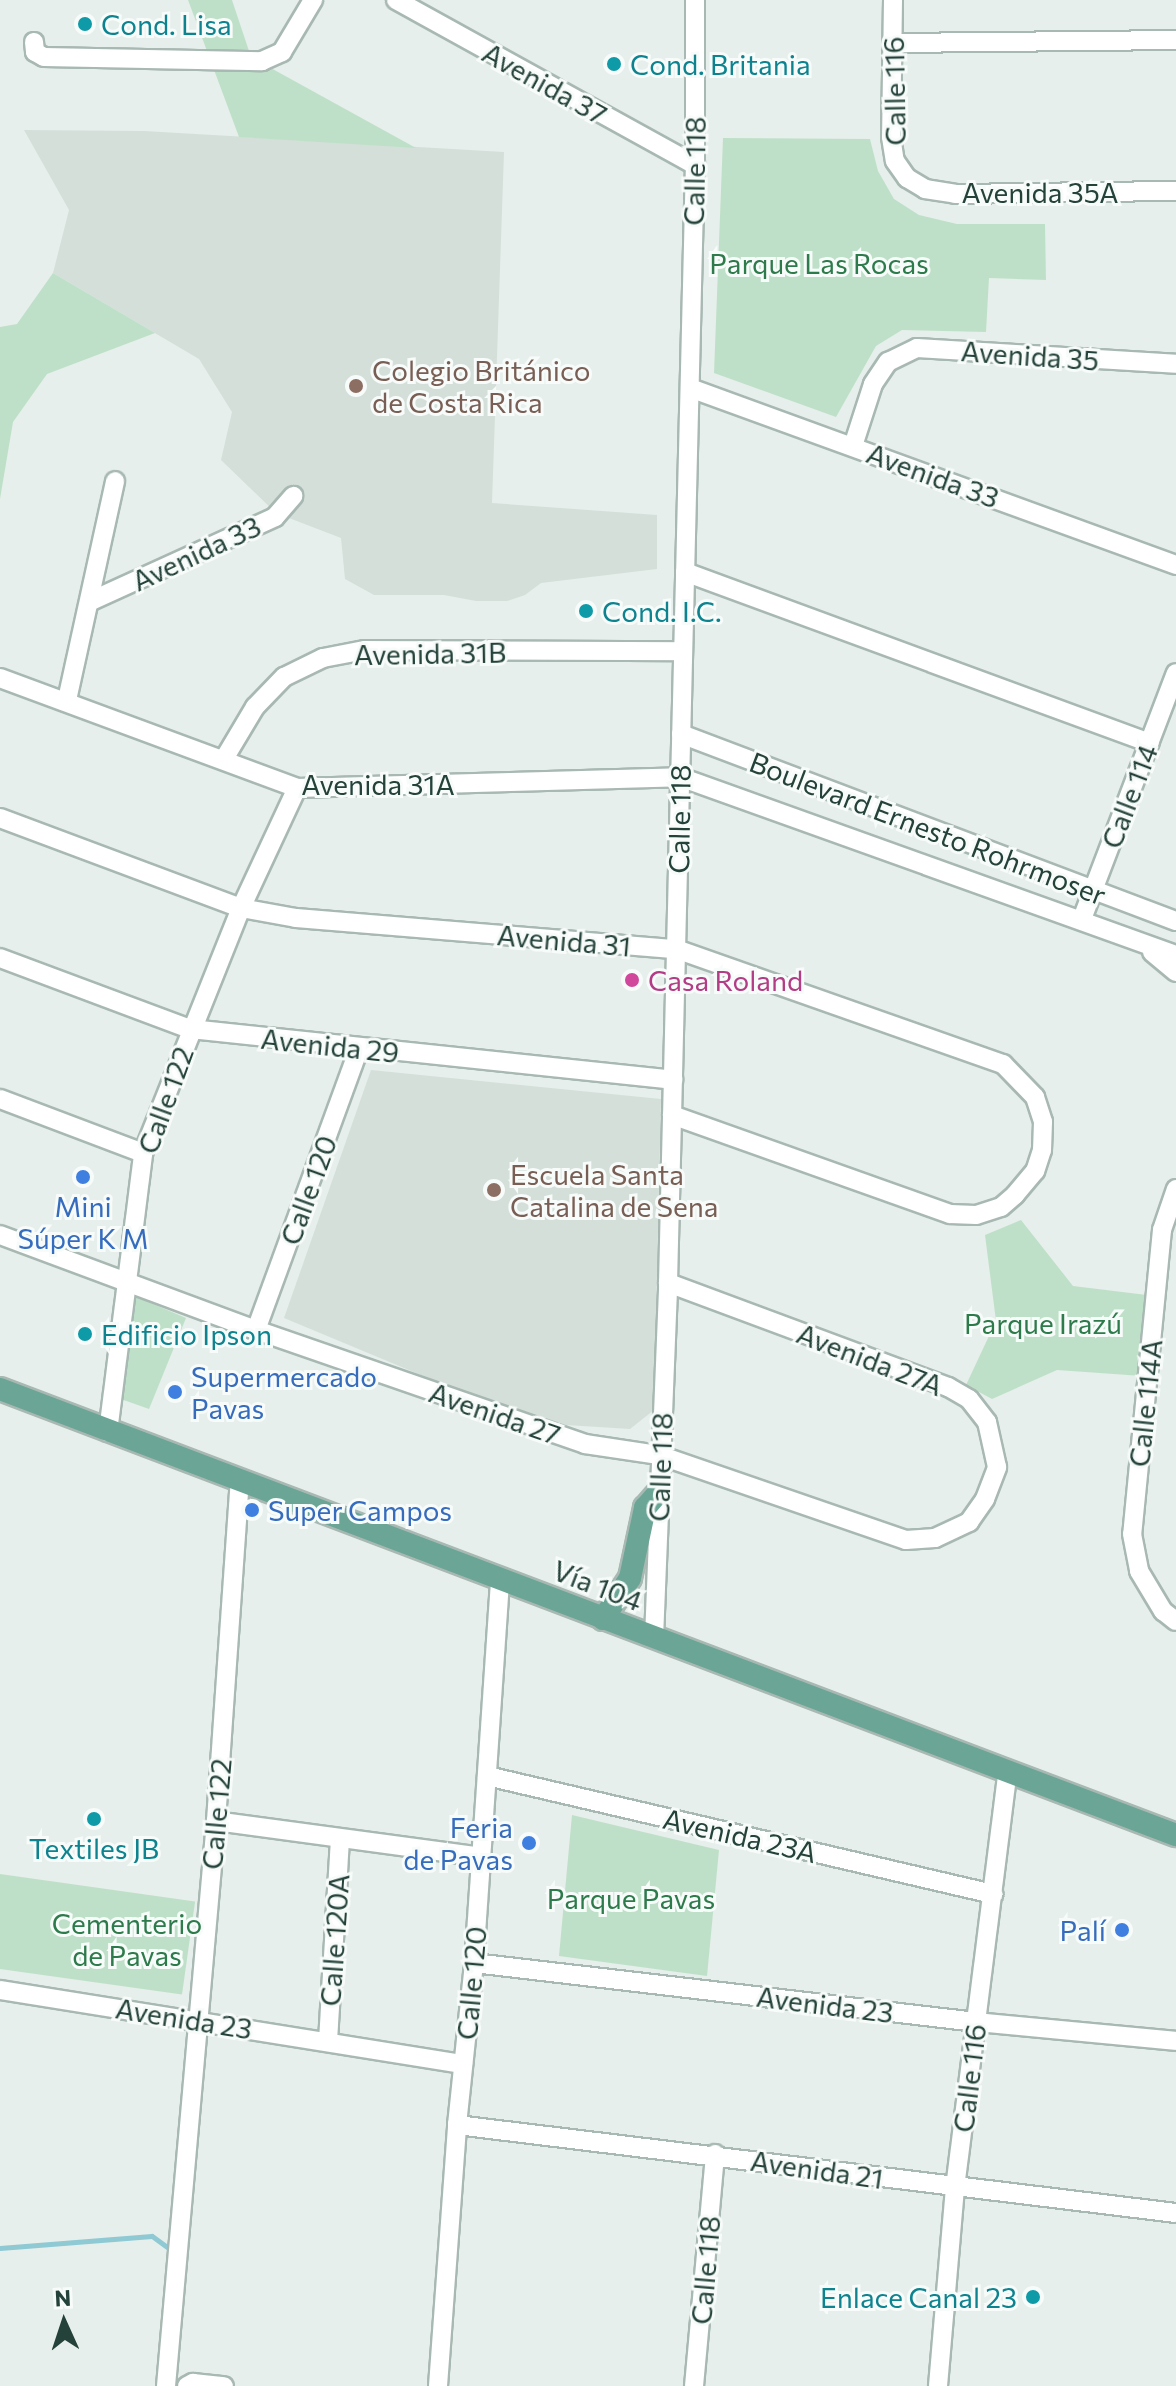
<!DOCTYPE html>
<html>
<head>
<meta charset="utf-8">
<style>
	body { margin:0 }
	#map { position:relative; width:1176px; height:2386px; overflow:hidden; background:#e6efeb; font-family:Commissioner,sans-serif }
	div>[style] { position:absolute }
	.built>* { inset:0; background:#d4dfda }
	.green>* { inset:0; background:#bfe0c8; transform-origin:0 0 }
	.stream>* { height:5px; margin:-2.5px; padding:0 2.5px; transform-origin:2.5px; border-radius:2.5px; background:#8ec9d4 }
	.roads { filter:drop-shadow(2px 0 #a8b8b2) drop-shadow(-2px 0 #a8b8b2) drop-shadow(0 2px #a8b8b2) drop-shadow(0 -2px #a8b8b2) }
	.minor>* { height:18px; margin:-9px; padding:0 9px; transform-origin:9px; border-radius:9px; background:#fff }
	.major>* { height:22px; margin:-11px; padding:0 11px; transform-origin:11px; border-radius:11px; background:#6aa596 }
	.dots>* { width:22px; height:22px; translate:-50% -50%; box-sizing:border-box; border:4px solid #f7fbf9; border-radius:50% }
	span { translate:-50% -50%; white-space:nowrap; text-align:center; line-height:1.15; -webkit-text-stroke:6px #f7fbf9; paint-order:stroke }
	.culture-label { font-size:28px; color:#0d838f }
	.left { translate:0 -50%; text-align:left }
	.right { translate:-100% -50%; text-align:right }
	.street-label { font-size:28px; color:#24423a }
	.park-label { font-size:28px; color:#2d7a4b }
	.education-label { font-size:28px; color:#785e54 }
	.hotel-label { font-size:28px; color:#b23c85 }
	.shop-label { font-size:28px; color:#366cbe }
	.north { position:absolute; left:24px; top:2282px; width:80px; height:80px; -webkit-text-stroke:6px #f7fbf9; paint-order:stroke; rotate:357deg; font-size:22px; font-weight:700; line-height:32px; text-align:center; color:#24423a }
	.north::after { content:''; display:block; margin:auto; width:28px; height:36px; background:#24423a; clip-path:polygon(50% 0,100% 100%,50% 72%,0 100%) }
</style>
</head>
<body>
<div id="map">
	<div class="built">
		<i style="clip-path:polygon(24px 130px,144px 131px,504px 152px,492px 503px,657px 515px,657px 569px,541px 583px,525px 595px,507px 601px,476px 601px,444px 595px,374px 595px,345px 579px,341px 538px,276px 513px,221px 460px,232px 412px,199px 359px,53px 273px,69px 210px)"></i>
		<i style="clip-path:polygon(371px 1070px,661px 1099px,654px 1410px,630px 1429px,566px 1425px,452px 1388px,284px 1318px)"></i>
	</div>
	<div class="green">
		<i style="clip-path:polygon(188px 0,232px 0,251px 57px,416px 148px,239px 137px)"></i>
		<i style="clip-path:polygon(723px 138px,870px 139px,878px 171px,894px 199px,919px 215px,957px 224px,1045px 224px,1046px 280px,989px 278px,986px 332px,902px 330px,876px 346px,836px 417px,714px 373px)"></i>
		<i style="clip-path:polygon(53px 273px,155px 333px,47px 374px,13px 422px,0 499px,0 327px,17px 324px)"></i>
		<i style="clip-path:polygon(1021px 1220px,1073px 1286px,1147px 1295px,1142px 1376px,1057px 1370px,992px 1399px,966px 1385px,996px 1321px,985px 1235px)"></i>
		<i style="clip-path:polygon(132px 1295px,186px 1318px,149px 1409px,118px 1398px)"></i>
		<i style="clip-path:polygon(572px 1815px,719px 1850px,707px 1976px,559px 1956px)"></i>
		<i style="left:0;top:1874px;width:197px;height:94px;rotate:8deg"></i>
	</div>
	<div class="stream">
		<i style="left:0;top:2248px;width:152px;rotate:-4.5deg"></i>
		<i style="left:152px;top:2236px;width:19px;rotate:36deg"></i>
	</div>
	<div class="roads">
		<div class="minor">
			<i style="left:396px;top:0;width:342px;rotate:28.9deg"></i>
			<i style="left:893px;top:0;width:137px;rotate:90.8deg"></i>
			<i style="left:891px;top:137px;width:24px;rotate:81deg"></i>
			<i style="left:895px;top:161px;width:21px;rotate:55deg"></i>
			<i style="left:907px;top:178px;width:21px;rotate:31deg"></i>
			<i style="left:925px;top:189px;width:30px;rotate:9deg"></i>
			<i style="left:955px;top:194px;width:221px;rotate:-0.8deg"></i>
			<i style="left:34px;top:42px;width:10px;rotate:84deg"></i>
			<i style="left:35px;top:52px;width:10px;rotate:29deg"></i>
			<i style="left:44px;top:57px;width:218px;rotate:1.1deg"></i>
			<i style="left:262px;top:61px;width:22px;rotate:-24deg"></i>
			<i style="left:282px;top:52px;width:61px;rotate:-59.2deg"></i>
			<i style="left:893px;top:43px;width:283px;rotate:-0.6deg"></i>
			<i style="left:690px;top:388px;width:517px;rotate:20.01deg"></i>
			<i style="left:853px;top:446px;width:65px;rotate:-72.1deg"></i>
			<i style="left:873px;top:384px;width:27px;rotate:-56deg"></i>
			<i style="left:888px;top:362px;width:32px;rotate:-26deg"></i>
			<i style="left:917px;top:348px;width:259px;rotate:3.5deg"></i>
			<i style="left:685px;top:572px;width:495px;rotate:20.2deg"></i>
			<i style="left:91px;top:601px;width:202px;rotate:-24.5deg"></i>
			<i style="left:275px;top:517px;width:28px;rotate:-49deg"></i>
			<i style="left:0;top:678px;width:317px;rotate:20.3deg"></i>
			<i style="left:297px;top:788px;width:383px;rotate:-1.6deg"></i>
			<i style="left:680px;top:777px;width:527px;rotate:19.74deg"></i>
			<i style="left:67px;top:700px;width:224px;rotate:-77.6deg"></i>
			<i style="left:681px;top:734px;width:529px;rotate:20.7deg"></i>
			<i style="left:224px;top:759px;width:61px;rotate:-59.2deg"></i>
			<i style="left:255px;top:707px;width:42px;rotate:-46deg"></i>
			<i style="left:284px;top:677px;width:43px;rotate:-26deg"></i>
			<i style="left:323px;top:658px;width:43px;rotate:-10.8deg"></i>
			<i style="left:365px;top:650px;width:318px;rotate:0.2deg"></i>
			<i style="left:0;top:818px;width:257px;rotate:20.5deg"></i>
			<i style="left:241px;top:908px;width:56px;rotate:10.3deg"></i>
			<i style="left:296px;top:918px;width:381px;rotate:4.7deg"></i>
			<i style="left:676px;top:949px;width:347px;rotate:19.4deg"></i>
			<i style="left:1003px;top:1064px;width:46px;rotate:45.9deg"></i>
			<i style="left:1035px;top:1097px;width:26px;rotate:72deg"></i>
			<i style="left:1043px;top:1122px;width:28px;rotate:92deg"></i>
			<i style="left:1042px;top:1150px;width:22px;rotate:108deg"></i>
			<i style="left:1035px;top:1171px;width:31px;rotate:130deg"></i>
			<i style="left:1015px;top:1195px;width:18px;rotate:139deg"></i>
			<i style="left:1001px;top:1207px;width:26px;rotate:162deg"></i>
			<i style="left:976px;top:1215px;width:26px;rotate:-178deg"></i>
			<i style="left:950px;top:1214px;width:295px;rotate:-160.4deg"></i>
			<i style="left:1082px;top:919px;width:263px;rotate:-69.1deg"></i>
			<i style="left:1152px;top:952px;width:31px;rotate:40deg"></i>
			<i style="left:0;top:958px;width:203px;rotate:20.5deg"></i>
			<i style="left:190px;top:1029px;width:486px;rotate:6deg"></i>
			<i style="left:0;top:1099px;width:153px;rotate:20.7deg"></i>
			<i style="left:1176px;top:1189px;width:43px;rotate:108.9deg"></i>
			<i style="left:1162px;top:1230px;width:305px;rotate:95.6deg"></i>
			<i style="left:1132px;top:1534px;width:38px;rotate:79deg"></i>
			<i style="left:1139px;top:1571px;width:47px;rotate:59deg"></i>
			<i style="left:1163px;top:1611px;width:16px;rotate:38deg"></i>
			<i style="left:0;top:1235px;width:273px;rotate:20.4deg"></i>
			<i style="left:256px;top:1330px;width:348px;rotate:19.1deg"></i>
			<i style="left:585px;top:1444px;width:75px;rotate:8.5deg"></i>
			<i style="left:659px;top:1455px;width:261px;rotate:19deg"></i>
			<i style="left:906px;top:1540px;width:29px;rotate:-4deg"></i>
			<i style="left:935px;top:1538px;width:38px;rotate:-25deg"></i>
			<i style="left:969px;top:1522px;width:28px;rotate:-55deg"></i>
			<i style="left:985px;top:1499px;width:34px;rotate:-69deg"></i>
			<i style="left:997px;top:1467px;width:46px;rotate:-102.5deg"></i>
			<i style="left:987px;top:1422px;width:29px;rotate:-128deg"></i>
			<i style="left:969px;top:1399px;width:24px;rotate:-150deg"></i>
			<i style="left:948px;top:1387px;width:299px;rotate:-159.6deg"></i>
			<i style="left:256px;top:1330px;width:299px;rotate:-69.9deg"></i>
			<i style="left:108px;top:1432px;width:281px;rotate:-82.8deg"></i>
			<i style="left:143px;top:1153px;width:264px;rotate:-68.2deg"></i>
			<i style="left:241px;top:908px;width:132px;rotate:-65deg"></i>
			<i style="left:654px;top:1638px;width:355px;rotate:-87.7deg"></i>
			<i style="left:668px;top:1283px;width:1118px;rotate:-88.62deg"></i>
			<i style="left:695px;top:165px;width:165px;rotate:-90deg"></i>
			<i style="left:487px;top:1776px;width:520px;rotate:13.13deg"></i>
			<i style="left:216px;top:1821px;width:267px;rotate:7.7deg"></i>
			<i style="left:474px;top:1963px;width:505px;rotate:6.7deg"></i>
			<i style="left:976px;top:2022px;width:201px;rotate:5.4deg"></i>
			<i style="left:0;top:1990px;width:469px;rotate:9.1deg"></i>
			<i style="left:328px;top:2041px;width:202px;rotate:-86.6deg"></i>
			<i style="left:457px;top:2125px;width:724px;rotate:6.98deg"></i>
			<i style="left:166px;top:2386px;width:567px;rotate:-84.94deg"></i>
			<i style="left:216px;top:1821px;width:340px;rotate:-86deg"></i>
			<i style="left:187px;top:2386px;width:7px;rotate:-27deg"></i>
			<i style="left:193px;top:2383px;width:31px;rotate:6deg"></i>
			<i style="left:438px;top:2386px;width:262px;rotate:-85.8deg"></i>
			<i style="left:457px;top:2125px;width:163px;rotate:-84deg"></i>
			<i style="left:474px;top:1963px;width:385px;rotate:-86.1deg"></i>
			<i style="left:694px;top:2386px;width:233px;rotate:-84.8deg"></i>
			<i style="left:938px;top:2386px;width:199px;rotate:-85.1deg"></i>
			<i style="left:955px;top:2188px;width:420px;rotate:-82.8deg"></i>
		</div>
		<div class="major">
			<i style="left:0;top:1389px;width:1258px;rotate:20.77deg"></i>
			<i style="left:603px;top:1619px;width:49px;rotate:-56.6deg"></i>
			<i style="left:630px;top:1578px;width:72px;rotate:-77.9deg"></i>
			<i style="left:645px;top:1508px;width:21px;rotate:-49deg"></i>
		</div>
	</div>
	<div class="dots">
		<i style="left:85px;top:24px;background:#0f9aa8"></i>
		<i style="left:614px;top:64px;background:#0f9aa8"></i>
		<i style="left:356px;top:386px;background:#8d6e63"></i>
		<i style="left:586px;top:611px;background:#0f9aa8"></i>
		<i style="left:632px;top:980px;background:#d1479c"></i>
		<i style="left:83px;top:1177px;background:#3f7fe0"></i>
		<i style="left:494px;top:1190px;background:#8d6e63"></i>
		<i style="left:85px;top:1334px;background:#0f9aa8"></i>
		<i style="left:175px;top:1392px;background:#3f7fe0"></i>
		<i style="left:252px;top:1510px;background:#3f7fe0"></i>
		<i style="left:94px;top:1819px;background:#0f9aa8"></i>
		<i style="left:529px;top:1843px;background:#3f7fe0"></i>
		<i style="left:1122px;top:1930px;background:#3f7fe0"></i>
		<i style="left:1033px;top:2297px;background:#0f9aa8"></i>
	</div>
	<div class="culture-label">
		<span class="left" style="left:101px;top:24px">Cond. Lisa</span>
		<span class="left" style="left:630px;top:64px">Cond. Britania</span>
		<span class="left" style="left:602px;top:611px">Cond. I.C.</span>
		<span class="left" style="left:101px;top:1334px">Edificio Ipson</span>
		<span style="left:94px;top:1848px">Textiles JB</span>
		<span class="right" style="left:1017px;top:2297px">Enlace Canal 23</span>
	</div>
	<div class="street-label">
		<span style="left:545px;top:83px;rotate:29deg">Avenida 37</span>
		<span style="left:894px;top:91px;rotate:-91deg">Calle 116</span>
		<span style="left:694px;top:171px;rotate:-89deg">Calle 118</span>
		<span style="left:1040px;top:192px">Avenida 35A</span>
		<span style="left:1030px;top:355px;rotate:4deg">Avenida 35</span>
		<span style="left:933px;top:475px;rotate:20deg">Avenida 33</span>
		<span style="left:196px;top:553px;rotate:-25deg">Avenida 33</span>
		<span style="left:430px;top:653px;rotate:-1deg">Avenida 31B</span>
		<span style="left:378px;top:784px">Avenida 31A</span>
		<span style="left:1129px;top:796px;rotate:-69deg">Calle 114</span>
		<span style="left:679px;top:819px;rotate:-89deg">Calle 118</span>
		<span style="left:928px;top:828px;rotate:21deg">Boulevard Ernesto Rohrmoser</span>
		<span style="left:564px;top:940px;rotate:5deg">Avenida 31</span>
		<span style="left:330px;top:1045px;rotate:6deg">Avenida 29</span>
		<span style="left:165px;top:1100px;rotate:-70deg">Calle 122</span>
		<span style="left:308px;top:1190px;rotate:-70deg">Calle 120</span>
		<span style="left:870px;top:1359px;rotate:21deg">Avenida 27A</span>
		<span style="left:1145px;top:1403px;rotate:-84deg">Calle 114A</span>
		<span style="left:495px;top:1413px;rotate:19deg">Avenida 27</span>
		<span style="left:660px;top:1467px;rotate:-88deg">Calle 118</span>
		<span style="left:598px;top:1585px;rotate:21deg">Vía 104</span>
		<span style="left:216px;top:1814px;rotate:-85deg">Calle 122</span>
		<span style="left:740px;top:1835px;rotate:13deg">Avenida 23A</span>
		<span style="left:334px;top:1940px;rotate:-86deg">Calle 120A</span>
		<span style="left:471px;top:1983px;rotate:-85deg">Calle 120</span>
		<span style="left:825px;top:2004px;rotate:7deg">Avenida 23</span>
		<span style="left:184px;top:2018px;rotate:9deg">Avenida 23</span>
		<span style="left:969px;top:2078px;rotate:-83deg">Calle 116</span>
		<span style="left:817px;top:2169px;rotate:8deg">Avenida 21</span>
		<span style="left:705px;top:2270px;rotate:-85deg">Calle 118</span>
	</div>
	<div class="park-label">
		<span style="left:819px;top:263px">Parque Las Rocas</span>
		<span style="left:1043px;top:1323px">Parque Irazú</span>
		<span style="left:631px;top:1898px">Parque Pavas</span>
		<span style="left:127px;top:1939px">Cementerio<br>de Pavas</span>
	</div>
	<div class="education-label">
		<span class="left" style="left:372px;top:386px">Colegio Británico<br>de Costa Rica</span>
		<span class="left" style="left:510px;top:1190px">Escuela Santa<br>Catalina de Sena</span>
	</div>
	<div class="hotel-label">
		<span class="left" style="left:648px;top:980px">Casa Roland</span>
	</div>
	<div class="shop-label">
		<span style="left:83px;top:1222px">Mini<br>Súper K M</span>
		<span class="left" style="left:191px;top:1392px">Supermercado<br>Pavas</span>
		<span class="left" style="left:268px;top:1510px">Super Campos</span>
		<span class="right" style="left:513px;top:1843px">Feria<br>de Pavas</span>
		<span class="right" style="left:1106px;top:1930px">Palí</span>
	</div>
	<div class="north">N</div>
</div>
</body>
</html>
